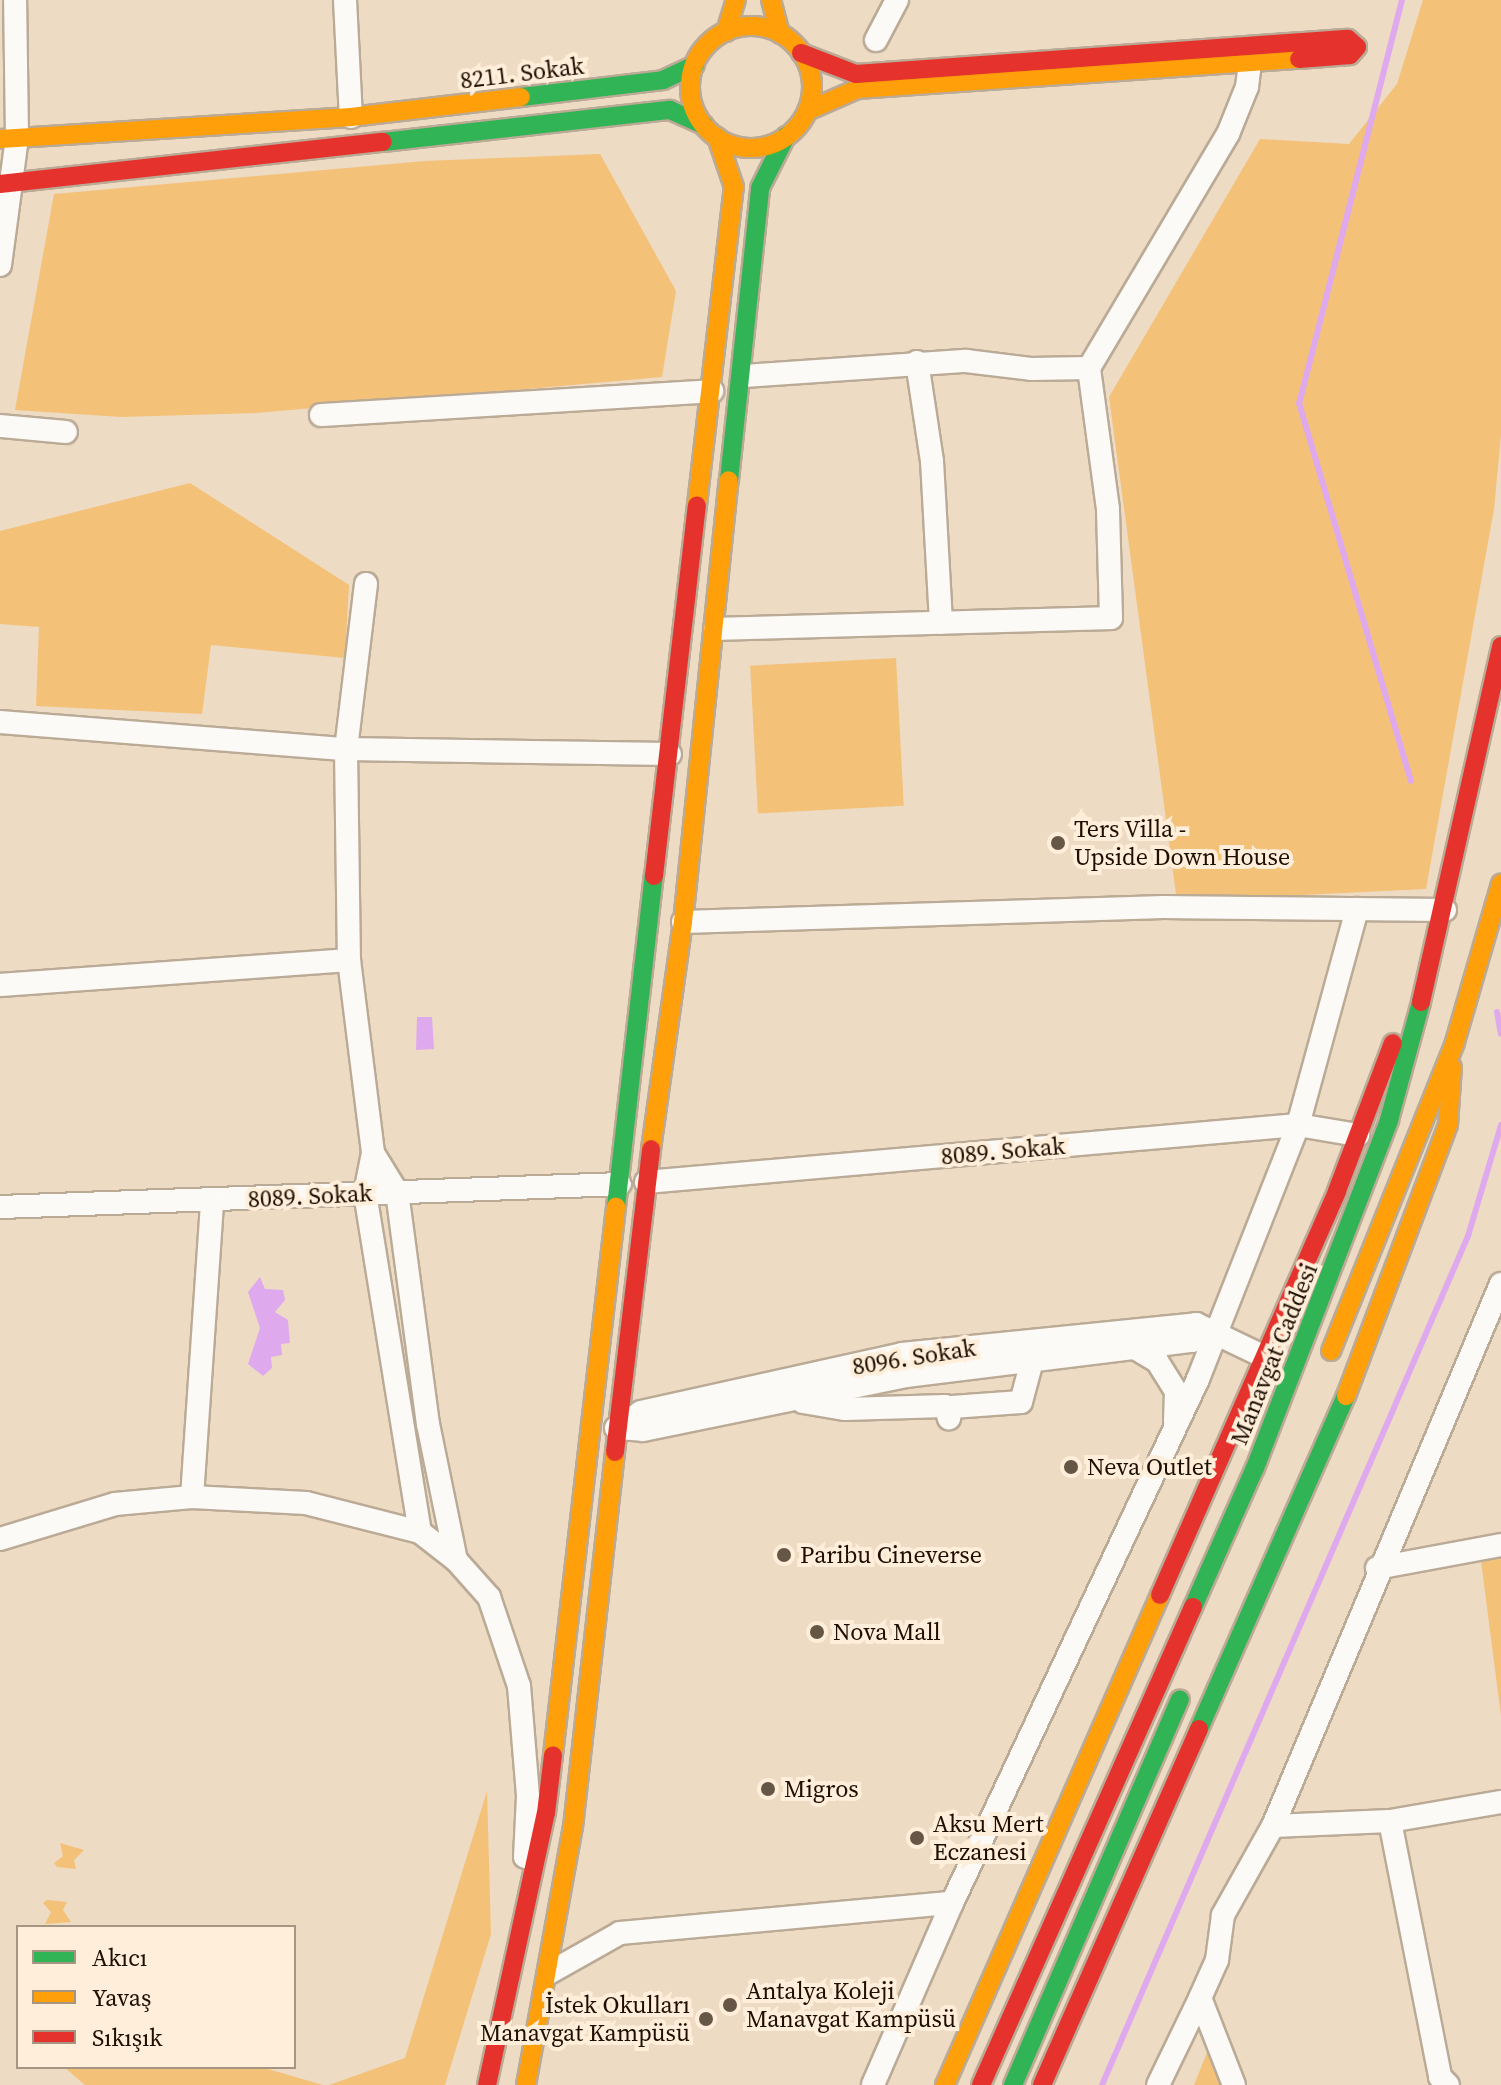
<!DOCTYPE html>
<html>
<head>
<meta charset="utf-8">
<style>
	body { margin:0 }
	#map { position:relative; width:1501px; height:2085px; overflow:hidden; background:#eedbc4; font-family:"Source Serif 4",serif }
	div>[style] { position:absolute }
	.green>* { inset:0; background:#f3c178; transform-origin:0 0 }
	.water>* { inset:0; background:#dfaaed }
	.stream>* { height:6px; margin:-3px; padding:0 3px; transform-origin:3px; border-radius:3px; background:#dfaaed }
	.roads { filter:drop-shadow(2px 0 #baaa96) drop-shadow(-2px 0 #baaa96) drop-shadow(0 2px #baaa96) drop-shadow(0 -2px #baaa96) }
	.street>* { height:22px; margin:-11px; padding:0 11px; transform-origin:11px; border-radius:11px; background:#fcfaf6 }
	.fast>* { height:18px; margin:-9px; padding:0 9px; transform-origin:9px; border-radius:9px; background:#30b455 }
	.slow>* { height:18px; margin:-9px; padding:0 9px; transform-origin:9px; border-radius:9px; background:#ff9f0a }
	.slow>.ring { margin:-9px; padding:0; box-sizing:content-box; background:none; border:18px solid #ff9f0a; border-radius:50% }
	.jam>* { height:18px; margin:-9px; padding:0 9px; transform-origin:9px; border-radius:9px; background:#e5322d }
	.dots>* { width:22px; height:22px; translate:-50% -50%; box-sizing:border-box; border:4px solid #ffeed9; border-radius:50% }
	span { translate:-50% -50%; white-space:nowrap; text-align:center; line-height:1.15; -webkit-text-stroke:8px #ffeed9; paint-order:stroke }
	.street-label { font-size:24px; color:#1d0f00 }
	.poi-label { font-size:24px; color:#1d0f00 }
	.left { translate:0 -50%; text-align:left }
	.right { translate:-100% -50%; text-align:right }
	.legend { position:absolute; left:16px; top:1925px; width:280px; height:144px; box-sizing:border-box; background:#ffeed9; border:2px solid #a59582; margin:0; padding:10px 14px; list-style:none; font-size:24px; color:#1d0f00 }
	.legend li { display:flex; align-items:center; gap:16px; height:40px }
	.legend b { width:40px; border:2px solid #a59582 }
</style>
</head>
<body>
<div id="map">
	<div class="green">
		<i style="clip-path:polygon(1423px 0,1501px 0,1501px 435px,1494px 509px,1426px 889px,1177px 901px,1109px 397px,1260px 139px,1349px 144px,1397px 84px)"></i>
		<i style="clip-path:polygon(600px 154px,676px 291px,662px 377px,256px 413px,121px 417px,15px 410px,54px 194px,425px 161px)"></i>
		<i style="clip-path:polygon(190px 483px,349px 585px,345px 658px,211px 645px,202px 714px,36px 706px,39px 627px,0 624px,0 531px)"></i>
		<i style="left:896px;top:658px;width:148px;height:146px;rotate:87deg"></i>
		<i style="clip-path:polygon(1501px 1558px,1501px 1716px,1481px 1561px)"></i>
		<i style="clip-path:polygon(487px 1791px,491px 1934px,445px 2085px,329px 2085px,405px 2058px)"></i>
		<i style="clip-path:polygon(60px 1843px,84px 1850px,74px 1860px,76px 1869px,57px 1867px,54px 1863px,63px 1856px)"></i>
		<i style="clip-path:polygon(47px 1900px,67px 1902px,63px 1910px,71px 1922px,45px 1924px,51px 1912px,43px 1903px)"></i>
		<i style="clip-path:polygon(1216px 2030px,1229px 2085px,1194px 2085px)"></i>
		<i style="clip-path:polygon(64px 2067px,261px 2067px,323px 2085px,85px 2085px)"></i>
	</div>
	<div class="water">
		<i style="clip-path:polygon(417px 1017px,432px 1017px,434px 1049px,416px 1050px)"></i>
		<i style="clip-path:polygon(260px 1277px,265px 1289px,283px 1290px,285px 1300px,275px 1312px,288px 1320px,290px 1343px,281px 1344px,282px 1355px,271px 1357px,272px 1368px,263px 1376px,248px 1364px,260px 1328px,248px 1292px)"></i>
	</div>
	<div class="stream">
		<i style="left:1402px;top:0;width:416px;rotate:104.3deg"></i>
		<i style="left:1299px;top:403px;width:394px;rotate:73.5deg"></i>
		<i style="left:1497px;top:1012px;width:22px;rotate:80deg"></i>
		<i style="left:1102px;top:2085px;width:925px;rotate:-66.68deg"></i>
		<i style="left:1468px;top:1236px;width:116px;rotate:-73.4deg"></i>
	</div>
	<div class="roads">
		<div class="street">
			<i style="left:345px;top:0;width:117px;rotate:87.1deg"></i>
			<i style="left:876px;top:40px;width:45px;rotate:-62.3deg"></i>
			<i style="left:0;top:265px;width:129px;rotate:-82.4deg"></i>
			<i style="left:17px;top:137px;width:137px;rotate:-90.8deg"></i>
			<i style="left:917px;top:362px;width:100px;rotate:81.4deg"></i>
			<i style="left:932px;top:461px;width:162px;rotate:86.8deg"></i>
			<i style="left:744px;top:376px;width:223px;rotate:-3.9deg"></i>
			<i style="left:966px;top:361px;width:65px;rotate:7deg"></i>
			<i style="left:1031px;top:369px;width:58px;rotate:-1deg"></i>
			<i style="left:321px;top:415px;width:392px;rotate:-3.5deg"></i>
			<i style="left:0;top:426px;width:66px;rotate:5.2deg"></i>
			<i style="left:366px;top:584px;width:166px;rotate:96.9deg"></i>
			<i style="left:346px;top:749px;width:211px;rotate:89.2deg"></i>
			<i style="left:349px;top:960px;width:194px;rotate:82.9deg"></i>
			<i style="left:373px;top:1153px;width:41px;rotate:101.3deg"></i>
			<i style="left:365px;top:1193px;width:343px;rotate:80.8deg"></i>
			<i style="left:715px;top:629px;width:396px;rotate:-1.6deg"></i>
			<i style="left:1111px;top:618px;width:109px;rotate:-91.6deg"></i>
			<i style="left:1108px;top:509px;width:142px;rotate:-97.7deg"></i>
			<i style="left:1089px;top:368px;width:272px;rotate:-59.3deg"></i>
			<i style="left:1228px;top:134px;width:51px;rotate:-68deg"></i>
			<i style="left:1247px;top:87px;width:25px;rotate:-83deg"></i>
			<i style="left:0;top:722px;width:347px;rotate:4.5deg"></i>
			<i style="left:346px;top:749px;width:324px;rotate:0.9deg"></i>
			<i style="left:683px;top:922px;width:481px;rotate:-1.8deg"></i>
			<i style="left:1164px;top:907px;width:281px;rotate:0.6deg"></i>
			<i style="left:0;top:985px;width:350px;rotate:-4.1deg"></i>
			<i style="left:373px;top:1153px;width:46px;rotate:58.4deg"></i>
			<i style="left:397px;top:1192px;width:234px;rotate:82.4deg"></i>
			<i style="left:428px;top:1424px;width:139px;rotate:78.4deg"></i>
			<i style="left:646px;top:1182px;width:654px;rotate:-5deg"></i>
			<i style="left:1298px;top:1125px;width:61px;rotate:9.5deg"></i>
			<i style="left:0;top:1207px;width:620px;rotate:-2.12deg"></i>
			<i style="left:1135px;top:1348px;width:26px;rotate:31deg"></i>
			<i style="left:1157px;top:1361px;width:36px;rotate:58deg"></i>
			<i style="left:1176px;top:1392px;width:29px;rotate:92deg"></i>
			<i style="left:803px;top:1402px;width:43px;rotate:9.5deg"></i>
			<i style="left:845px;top:1409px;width:100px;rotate:-1.7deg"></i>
			<i style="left:945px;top:1406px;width:13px;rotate:72deg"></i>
			<i style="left:949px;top:1418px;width:11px;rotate:-75deg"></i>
			<i style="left:952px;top:1407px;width:69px;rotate:-4.1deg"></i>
			<i style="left:1021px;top:1402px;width:42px;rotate:-75deg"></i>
			<i style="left:621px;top:1426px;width:24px;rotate:-35deg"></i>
			<i style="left:641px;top:1412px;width:267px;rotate:-12.5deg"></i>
			<i style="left:902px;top:1354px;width:296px;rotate:-5.8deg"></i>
			<i style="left:1196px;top:1324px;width:76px;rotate:25.6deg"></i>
			<i style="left:616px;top:1428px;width:27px;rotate:4deg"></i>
			<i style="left:643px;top:1430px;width:268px;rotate:-11.6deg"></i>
			<i style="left:906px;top:1376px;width:288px;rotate:-7deg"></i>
			<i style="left:1192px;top:1341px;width:22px;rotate:-21deg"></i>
			<i style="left:192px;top:1497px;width:297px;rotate:-86.1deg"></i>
			<i style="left:0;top:1539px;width:120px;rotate:-16.9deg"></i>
			<i style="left:115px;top:1504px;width:77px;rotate:-5.2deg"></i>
			<i style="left:192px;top:1497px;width:114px;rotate:3deg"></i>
			<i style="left:306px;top:1503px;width:118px;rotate:14.3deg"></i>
			<i style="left:420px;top:1532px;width:46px;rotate:37.9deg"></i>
			<i style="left:456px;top:1560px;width:50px;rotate:48.3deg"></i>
			<i style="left:489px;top:1597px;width:94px;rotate:71.4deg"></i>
			<i style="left:519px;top:1686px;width:110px;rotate:85.3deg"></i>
			<i style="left:528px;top:1796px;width:61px;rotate:92.8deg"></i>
			<i style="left:1377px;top:1568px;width:126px;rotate:-10.5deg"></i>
			<i style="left:1390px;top:1821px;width:261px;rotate:78.9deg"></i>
			<i style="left:1440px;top:2077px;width:11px;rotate:45deg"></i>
			<i style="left:1273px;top:1826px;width:117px;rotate:-2.4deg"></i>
			<i style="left:1390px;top:1821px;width:113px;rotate:-9.7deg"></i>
			<i style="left:952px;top:1903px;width:579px;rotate:-64.85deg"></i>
			<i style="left:1198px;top:1379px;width:273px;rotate:-68.5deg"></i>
			<i style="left:1298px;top:1125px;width:224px;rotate:-74.7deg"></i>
			<i style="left:549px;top:1973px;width:81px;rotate:-29.4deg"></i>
			<i style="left:620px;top:1933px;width:333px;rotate:-5.2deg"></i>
			<i style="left:952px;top:1903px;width:198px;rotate:113.5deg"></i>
			<i style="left:1158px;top:2085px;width:97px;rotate:-64.2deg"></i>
			<i style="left:1234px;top:2085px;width:93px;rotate:-111.3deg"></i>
			<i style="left:1200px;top:1998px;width:42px;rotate:-65.9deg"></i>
			<i style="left:1217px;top:1960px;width:45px;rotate:-82.4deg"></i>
			<i style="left:1223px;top:1915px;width:102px;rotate:-60.7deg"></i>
			<i style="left:1273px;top:1826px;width:588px;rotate:-67.19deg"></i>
		</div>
		<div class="fast">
			<i style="left:521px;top:97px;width:143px;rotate:-6.8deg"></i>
			<i style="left:663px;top:80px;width:35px;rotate:-25deg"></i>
			<i style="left:383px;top:142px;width:289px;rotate:-6.4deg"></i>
			<i style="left:670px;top:110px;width:37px;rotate:24deg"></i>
			<i style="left:729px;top:480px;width:294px;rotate:-83.9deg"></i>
			<i style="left:760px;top:188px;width:58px;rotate:-63.4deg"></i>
			<i style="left:616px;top:1207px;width:333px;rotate:-83.5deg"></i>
			<i style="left:1193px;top:1607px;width:152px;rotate:-66deg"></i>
			<i style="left:1255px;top:1468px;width:373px;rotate:-68.9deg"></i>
			<i style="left:1389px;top:1120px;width:122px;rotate:-74.8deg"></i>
			<i style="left:1199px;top:1729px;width:364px;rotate:-66.2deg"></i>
			<i style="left:1013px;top:2085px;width:420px;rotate:-66.6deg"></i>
		</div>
		<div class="slow">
			<i style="left:771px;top:0;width:35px;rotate:75deg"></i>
			<i class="ring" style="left:690px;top:26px;width:104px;height:104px"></i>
			<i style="left:726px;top:32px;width:34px;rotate:-73deg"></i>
			<i style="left:807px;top:111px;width:55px;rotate:-23.7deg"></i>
			<i style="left:857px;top:89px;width:443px;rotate:-3.9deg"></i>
			<i style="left:0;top:139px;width:352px;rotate:-3.6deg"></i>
			<i style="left:351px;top:117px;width:171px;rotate:-6.7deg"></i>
			<i style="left:697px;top:505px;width:320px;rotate:-83.4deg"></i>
			<i style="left:734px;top:187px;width:53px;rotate:-108.8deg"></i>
			<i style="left:651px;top:1149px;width:229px;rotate:-82deg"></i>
			<i style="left:683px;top:922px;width:444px;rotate:-84.1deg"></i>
			<i style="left:1331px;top:1351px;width:333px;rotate:-68.1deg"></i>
			<i style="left:1455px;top:1042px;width:165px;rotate:-73.8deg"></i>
			<i style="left:1346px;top:1396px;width:290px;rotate:-69.4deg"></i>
			<i style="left:1448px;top:1125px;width:58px;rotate:-86.1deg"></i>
			<i style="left:553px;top:1755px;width:552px;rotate:-83.44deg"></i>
			<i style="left:526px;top:2085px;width:262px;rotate:-79.7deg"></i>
			<i style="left:573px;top:1827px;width:377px;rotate:-83.6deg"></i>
			<i style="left:945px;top:2085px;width:535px;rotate:-66.31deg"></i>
		</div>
		<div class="jam">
			<i style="left:801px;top:53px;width:59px;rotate:20.9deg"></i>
			<i style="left:856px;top:74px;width:493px;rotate:-4.1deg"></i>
			<i style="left:1348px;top:39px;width:12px;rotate:42deg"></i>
			<i style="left:1357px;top:47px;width:11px;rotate:131deg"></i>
			<i style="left:1350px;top:55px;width:51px;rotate:175.5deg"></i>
			<i style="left:0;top:184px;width:385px;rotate:-6.3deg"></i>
			<i style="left:654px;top:876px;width:373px;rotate:-83.4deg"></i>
			<i style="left:1421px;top:1002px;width:365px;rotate:-77.3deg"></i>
			<i style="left:615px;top:1452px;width:305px;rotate:-83.2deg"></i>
			<i style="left:1160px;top:1595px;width:441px;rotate:-66.3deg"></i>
			<i style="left:1337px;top:1191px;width:158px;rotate:-69.3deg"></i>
			<i style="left:487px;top:2085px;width:278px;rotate:-77.8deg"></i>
			<i style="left:546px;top:1813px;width:58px;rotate:-83.1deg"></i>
			<i style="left:981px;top:2085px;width:523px;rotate:-66.08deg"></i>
			<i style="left:1042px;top:2085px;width:389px;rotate:-66.2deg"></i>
		</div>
	</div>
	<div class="dots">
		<i style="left:1058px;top:843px;background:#665645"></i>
		<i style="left:1071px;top:1467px;background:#665645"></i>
		<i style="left:784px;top:1555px;background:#665645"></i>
		<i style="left:817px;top:1632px;background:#665645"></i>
		<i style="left:768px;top:1789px;background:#665645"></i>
		<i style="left:917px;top:1838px;background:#665645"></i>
		<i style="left:730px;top:2005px;background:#665645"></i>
		<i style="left:706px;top:2019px;background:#665645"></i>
	</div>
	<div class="street-label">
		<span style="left:522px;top:73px;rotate:-7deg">8211. Sokak</span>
		<span style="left:1003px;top:1151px;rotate:-5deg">8089. Sokak</span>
		<span style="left:310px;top:1196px;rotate:-3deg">8089. Sokak</span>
		<span style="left:1274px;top:1354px;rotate:-68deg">Manavgat Caddesi</span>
		<span style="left:914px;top:1357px;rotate:-9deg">8096. Sokak</span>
	</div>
	<div class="poi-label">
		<span class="left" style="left:1074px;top:843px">Ters Villa -<br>Upside Down House</span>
		<span class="left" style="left:1087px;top:1467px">Neva Outlet</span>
		<span class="left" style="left:800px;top:1555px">Paribu Cineverse</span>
		<span class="left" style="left:833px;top:1632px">Nova Mall</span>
		<span class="left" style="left:784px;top:1789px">Migros</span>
		<span class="left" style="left:933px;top:1838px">Aksu Mert<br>Eczanesi</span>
		<span class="left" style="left:746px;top:2005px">Antalya Koleji<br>Manavgat Kampüsü</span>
		<span class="right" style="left:690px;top:2019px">İstek Okulları<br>Manavgat Kampüsü</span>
	</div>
	<ul class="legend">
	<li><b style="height:10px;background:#30b455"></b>Akıcı</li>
	<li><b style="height:10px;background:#ff9f0a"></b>Yavaş</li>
	<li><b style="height:10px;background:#e5322d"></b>Sıkışık</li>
	</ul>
</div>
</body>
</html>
